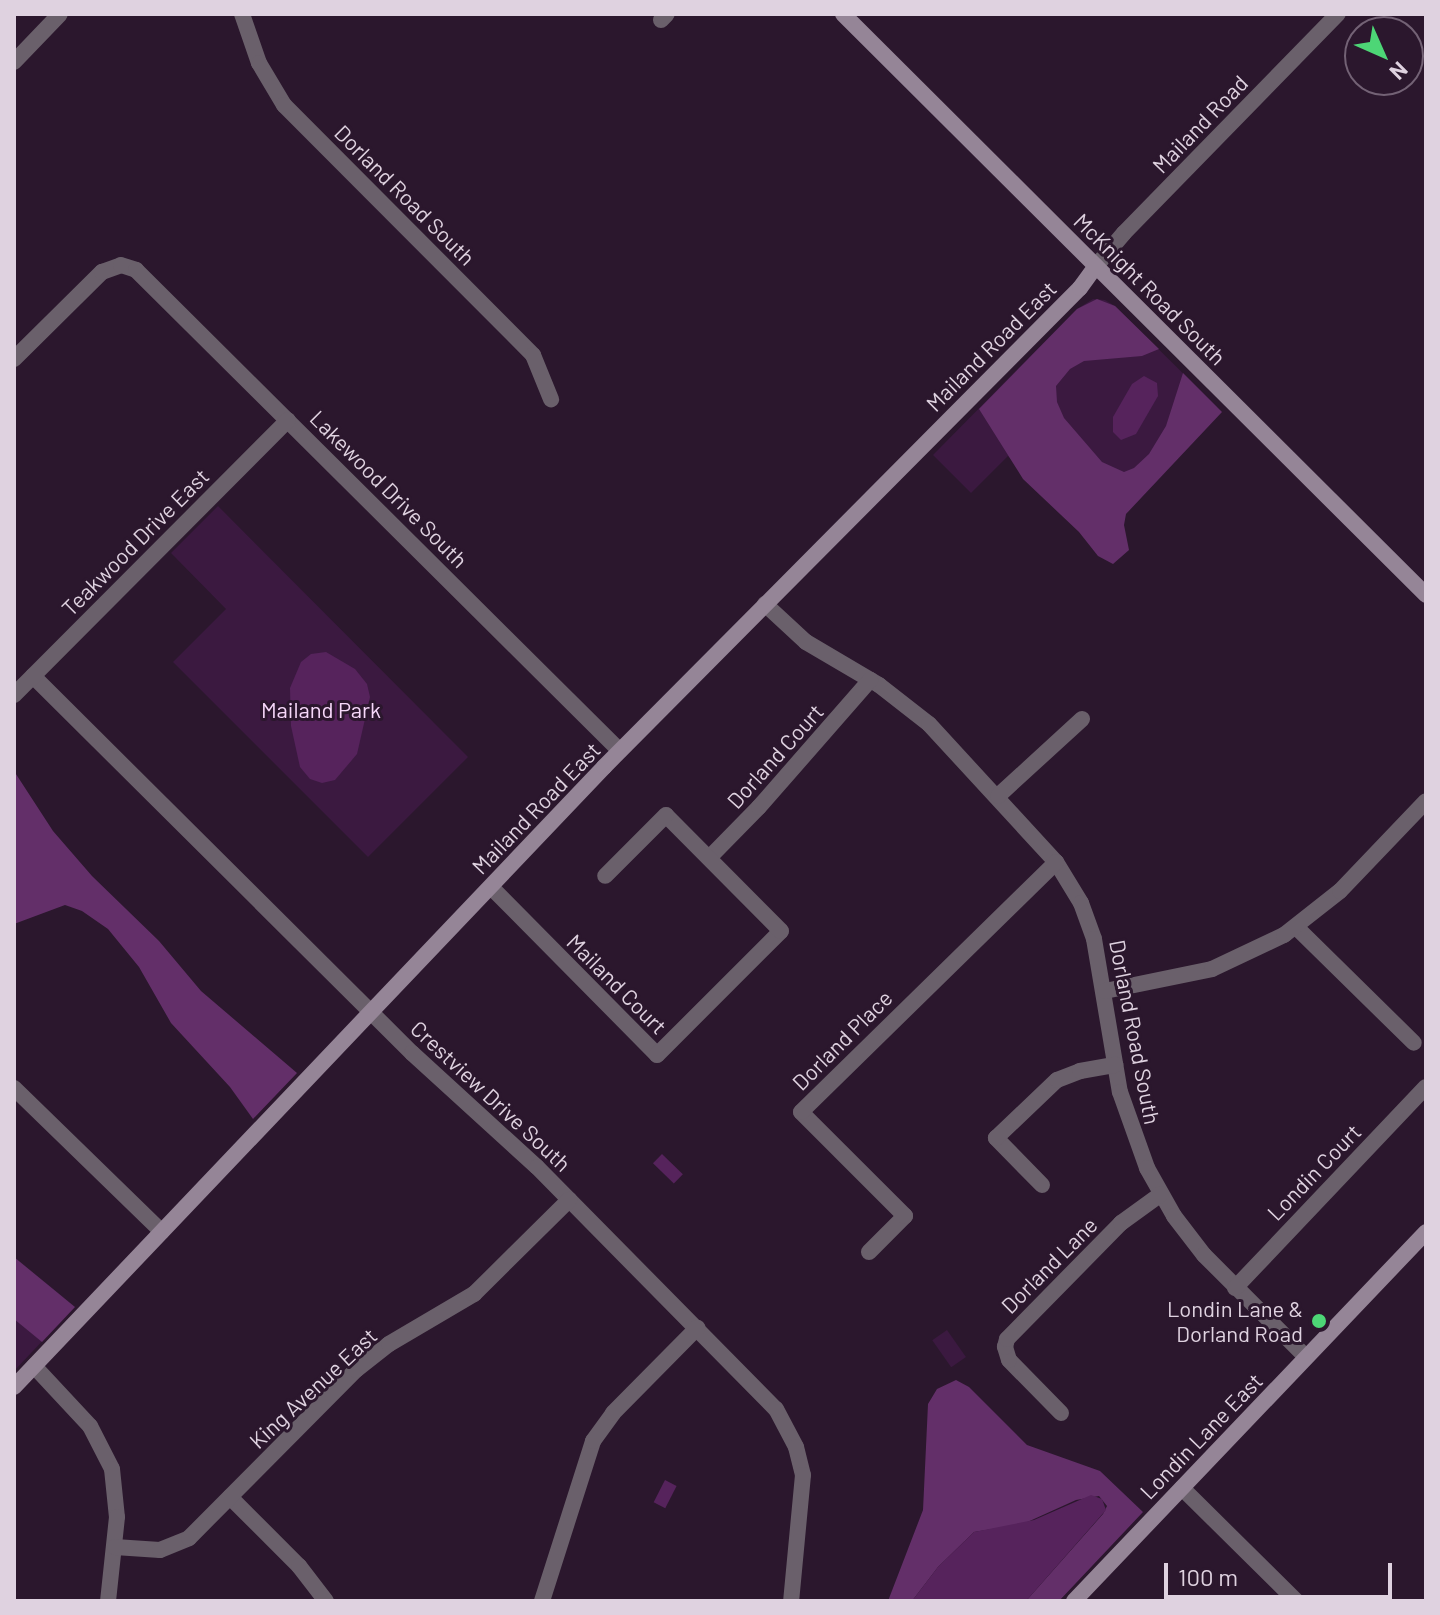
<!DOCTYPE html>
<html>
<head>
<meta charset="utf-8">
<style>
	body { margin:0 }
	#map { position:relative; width:1440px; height:1615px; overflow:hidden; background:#2b172d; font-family:Barlow,sans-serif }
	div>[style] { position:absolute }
	.green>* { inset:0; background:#3b1940; transform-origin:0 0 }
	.forest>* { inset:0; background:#632f69 }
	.water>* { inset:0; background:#56235c; transform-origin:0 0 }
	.street>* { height:16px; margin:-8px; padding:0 8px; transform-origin:8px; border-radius:8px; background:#6a606b }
	.secondary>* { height:16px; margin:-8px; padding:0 8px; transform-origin:8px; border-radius:8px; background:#958597 }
	.dots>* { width:22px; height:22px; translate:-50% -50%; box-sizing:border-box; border:4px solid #2b172d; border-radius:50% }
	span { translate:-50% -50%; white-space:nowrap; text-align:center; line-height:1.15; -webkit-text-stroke:6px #2b172d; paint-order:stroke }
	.street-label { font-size:22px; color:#dfd2e0 }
	.park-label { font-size:22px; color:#f7d8fa }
	.poi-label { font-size:22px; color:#dfd2e0 }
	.right { translate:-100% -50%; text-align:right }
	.frame { position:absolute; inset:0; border:16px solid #dfd2e0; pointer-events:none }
	.north { position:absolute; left:1344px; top:16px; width:80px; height:80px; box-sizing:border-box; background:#2b172d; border:2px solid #736275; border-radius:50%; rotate:135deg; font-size:22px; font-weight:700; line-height:32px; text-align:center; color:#dfd2e0 }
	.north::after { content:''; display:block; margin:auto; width:28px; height:36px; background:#4dd676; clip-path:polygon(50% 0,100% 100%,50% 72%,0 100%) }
	.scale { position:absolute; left:1164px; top:1563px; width:228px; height:36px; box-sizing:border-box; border:4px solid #dfd2e0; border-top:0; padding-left:10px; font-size:24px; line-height:28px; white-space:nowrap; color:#dfd2e0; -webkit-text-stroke:6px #2b172d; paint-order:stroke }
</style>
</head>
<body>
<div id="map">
	<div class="green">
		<i style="clip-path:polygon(1093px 299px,1105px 300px,1115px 306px,1217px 407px,1089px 537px,1008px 456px,971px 493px,933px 455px,1077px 309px)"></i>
		<i style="clip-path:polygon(218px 506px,468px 757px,368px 857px,173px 662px,226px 609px,171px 553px)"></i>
		<i style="clip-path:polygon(14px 1264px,66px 1316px,14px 1371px)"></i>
		<i style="left:947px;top:1330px;width:33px;height:18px;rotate:55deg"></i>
	</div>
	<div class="forest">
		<i style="clip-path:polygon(1097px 299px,1115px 306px,1159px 349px,1142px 356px,1084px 361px,1070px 369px,1056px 386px,1057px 402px,1064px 418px,1102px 462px,1124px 472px,1134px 468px,1149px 454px,1166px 426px,1183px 373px,1222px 412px,1126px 514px,1124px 525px,1129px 550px,1113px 564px,1098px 556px,1079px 532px,1023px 479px,979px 409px,1077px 309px)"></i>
		<i style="clip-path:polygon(14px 771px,53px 831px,92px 876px,159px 941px,201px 991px,297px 1073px,253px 1119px,230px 1087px,171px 1023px,139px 967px,108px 929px,82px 911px,65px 905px,14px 924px)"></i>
		<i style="clip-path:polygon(14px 1257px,75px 1307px,42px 1342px,14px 1319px)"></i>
		<i style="clip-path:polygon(956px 1380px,969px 1387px,1027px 1445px,1100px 1471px,1143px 1512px,1059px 1601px,1026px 1601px,1103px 1514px,1107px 1506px,1099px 1496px,1076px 1500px,1023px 1524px,974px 1532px,938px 1567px,912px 1601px,888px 1601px,923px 1510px,928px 1404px,937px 1389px)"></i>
	</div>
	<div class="water">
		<i style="clip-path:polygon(1144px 376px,1157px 383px,1158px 396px,1136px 434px,1121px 440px,1113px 432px,1113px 417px,1132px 384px)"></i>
		<i style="clip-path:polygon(326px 652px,355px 669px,367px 684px,370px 697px,357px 754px,335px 780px,322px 783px,310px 779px,300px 767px,291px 726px,290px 688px,301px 662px,311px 654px)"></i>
		<i style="left:662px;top:1154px;width:29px;height:13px;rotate:44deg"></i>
		<i style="left:665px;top:1480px;width:13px;height:25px;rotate:27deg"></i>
		<i style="clip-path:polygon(1091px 1495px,1102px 1499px,1106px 1510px,1026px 1601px,912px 1601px,938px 1567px,974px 1532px,1034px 1520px)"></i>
	</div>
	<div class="street">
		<i style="left:242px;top:14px;width:52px;rotate:70.9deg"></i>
		<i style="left:259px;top:63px;width:49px;rotate:59.2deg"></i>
		<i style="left:284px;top:105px;width:353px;rotate:45.1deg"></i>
		<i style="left:533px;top:355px;width:48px;rotate:67.8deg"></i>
		<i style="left:661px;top:20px;width:8px;rotate:-45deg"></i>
		<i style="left:14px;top:62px;width:66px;rotate:-46.2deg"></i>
		<i style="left:1096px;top:266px;width:43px;rotate:-49.7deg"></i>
		<i style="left:1124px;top:233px;width:306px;rotate:-45.7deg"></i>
		<i style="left:14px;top:359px;width:124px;rotate:-44.7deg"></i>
		<i style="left:102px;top:272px;width:20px;rotate:-20deg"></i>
		<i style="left:121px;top:265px;width:16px;rotate:18deg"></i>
		<i style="left:136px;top:270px;width:682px;rotate:44.82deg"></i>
		<i style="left:765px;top:604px;width:56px;rotate:42.8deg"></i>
		<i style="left:806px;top:642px;width:85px;rotate:30.5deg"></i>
		<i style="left:879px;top:685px;width:63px;rotate:38deg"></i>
		<i style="left:929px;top:724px;width:188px;rotate:47.4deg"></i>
		<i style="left:1056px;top:862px;width:48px;rotate:58.6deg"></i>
		<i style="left:1081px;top:903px;width:38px;rotate:70deg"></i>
		<i style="left:1094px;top:939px;width:155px;rotate:80.4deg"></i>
		<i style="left:1120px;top:1092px;width:81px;rotate:70.4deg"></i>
		<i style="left:1147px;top:1168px;width:55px;rotate:60.6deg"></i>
		<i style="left:1174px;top:1216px;width:49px;rotate:52.4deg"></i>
		<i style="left:1204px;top:1255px;width:144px;rotate:45deg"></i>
		<i style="left:33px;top:676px;width:535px;rotate:44.85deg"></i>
		<i style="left:412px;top:1053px;width:169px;rotate:42.4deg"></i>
		<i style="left:537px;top:1167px;width:340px;rotate:45.4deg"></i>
		<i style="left:776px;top:1409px;width:43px;rotate:62.2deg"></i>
		<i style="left:796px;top:1447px;width:29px;rotate:76deg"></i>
		<i style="left:803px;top:1475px;width:127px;rotate:95.4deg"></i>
		<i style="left:14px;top:695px;width:388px;rotate:-45.1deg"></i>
		<i style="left:998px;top:796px;width:114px;rotate:-42.5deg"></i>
		<i style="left:709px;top:858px;width:71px;rotate:-45.6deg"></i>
		<i style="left:759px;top:807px;width:169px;rotate:-48.8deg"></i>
		<i style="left:491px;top:887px;width:236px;rotate:45.3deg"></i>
		<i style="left:657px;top:1055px;width:175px;rotate:-45deg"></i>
		<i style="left:781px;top:931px;width:163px;rotate:-134.8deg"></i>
		<i style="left:666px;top:815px;width:86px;rotate:135deg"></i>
		<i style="left:1296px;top:927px;width:165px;rotate:44.5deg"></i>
		<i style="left:1105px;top:991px;width:109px;rotate:-11.6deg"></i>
		<i style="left:1212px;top:969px;width:80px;rotate:-25.3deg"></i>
		<i style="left:1284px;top:935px;width:71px;rotate:-38.2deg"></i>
		<i style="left:1340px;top:891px;width:124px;rotate:-46.3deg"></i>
		<i style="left:14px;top:1088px;width:206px;rotate:44.2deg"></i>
		<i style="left:1042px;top:1185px;width:66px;rotate:-134.4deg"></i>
		<i style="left:996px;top:1138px;width:84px;rotate:-43.6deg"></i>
		<i style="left:1057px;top:1080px;width:25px;rotate:-21deg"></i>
		<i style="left:1080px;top:1071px;width:36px;rotate:-10deg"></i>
		<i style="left:869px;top:1252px;width:51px;rotate:-45deg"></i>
		<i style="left:905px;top:1216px;width:147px;rotate:-135deg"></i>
		<i style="left:801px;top:1112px;width:357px;rotate:-44.4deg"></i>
		<i style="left:1235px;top:1288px;width:277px;rotate:-46.5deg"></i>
		<i style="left:34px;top:1366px;width:82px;rotate:47deg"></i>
		<i style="left:90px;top:1426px;width:48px;rotate:62.9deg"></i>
		<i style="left:112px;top:1469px;width:48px;rotate:84.1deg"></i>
		<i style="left:117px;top:1517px;width:84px;rotate:96.1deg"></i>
		<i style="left:1061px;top:1413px;width:74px;rotate:-134.5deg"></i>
		<i style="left:1009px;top:1360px;width:14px;rotate:-107deg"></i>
		<i style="left:1005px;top:1347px;width:8px;rotate:-76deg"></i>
		<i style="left:1007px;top:1339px;width:163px;rotate:-45.5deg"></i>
		<i style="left:1121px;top:1223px;width:49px;rotate:-35.9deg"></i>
		<i style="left:1182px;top:1488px;width:161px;rotate:44.7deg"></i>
		<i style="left:230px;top:1497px;width:98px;rotate:45deg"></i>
		<i style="left:299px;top:1566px;width:44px;rotate:52.4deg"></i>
		<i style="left:115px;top:1547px;width:45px;rotate:3.8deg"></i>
		<i style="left:160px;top:1550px;width:31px;rotate:-22deg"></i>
		<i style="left:189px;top:1538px;width:237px;rotate:-45.2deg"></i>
		<i style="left:356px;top:1370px;width:42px;rotate:-38.2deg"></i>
		<i style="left:389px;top:1344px;width:99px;rotate:-30.5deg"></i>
		<i style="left:474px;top:1294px;width:134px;rotate:-44.7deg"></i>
		<i style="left:542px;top:1601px;width:168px;rotate:-72.3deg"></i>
		<i style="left:593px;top:1441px;width:34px;rotate:-54deg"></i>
		<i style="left:613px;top:1413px;width:120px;rotate:-45.3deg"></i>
	</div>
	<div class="secondary">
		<i style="left:843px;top:14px;width:823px;rotate:44.9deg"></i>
		<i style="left:14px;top:1387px;width:856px;rotate:-46.42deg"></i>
		<i style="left:604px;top:767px;width:675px;rotate:-45.18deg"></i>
		<i style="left:1080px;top:288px;width:27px;rotate:-54deg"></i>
		<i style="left:1074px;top:1601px;width:510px;rotate:-46.35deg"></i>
	</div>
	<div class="dots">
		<i style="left:1319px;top:1321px;background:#4dd676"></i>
	</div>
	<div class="street-label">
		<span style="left:1200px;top:124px;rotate:-46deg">Mailand Road</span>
		<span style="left:405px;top:195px;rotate:45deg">Dorland Road South</span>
		<span style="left:1150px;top:289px;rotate:45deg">McKnight Road South</span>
		<span style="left:991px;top:346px;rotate:-45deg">Mailand Road East</span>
		<span style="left:389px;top:489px;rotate:45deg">Lakewood Drive South</span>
		<span style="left:135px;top:542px;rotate:-45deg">Teakwood Drive East</span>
		<span style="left:775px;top:756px;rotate:-48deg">Dorland Court</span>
		<span style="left:536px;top:808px;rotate:-46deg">Mailand Road East</span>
		<span style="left:617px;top:984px;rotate:45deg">Mailand Court</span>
		<span style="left:1135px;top:1032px;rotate:79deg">Dorland Road South</span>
		<span style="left:842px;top:1040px;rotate:-45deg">Dorland Place</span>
		<span style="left:491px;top:1096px;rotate:43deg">Crestview Drive South</span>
		<span style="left:1314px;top:1172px;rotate:-46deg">Londin Court</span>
		<span style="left:1049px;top:1265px;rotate:-45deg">Dorland Lane</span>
		<span style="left:313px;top:1388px;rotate:-43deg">King Avenue East</span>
		<span style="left:1201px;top:1436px;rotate:-46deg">Londin Lane East</span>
	</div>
	<div class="park-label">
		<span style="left:321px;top:710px">Mailand Park</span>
	</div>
	<div class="poi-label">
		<span class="right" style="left:1303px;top:1321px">Londin Lane &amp;<br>Dorland Road</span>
	</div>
	<div class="frame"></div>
	<div class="north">N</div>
	<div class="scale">100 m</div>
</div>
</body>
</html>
